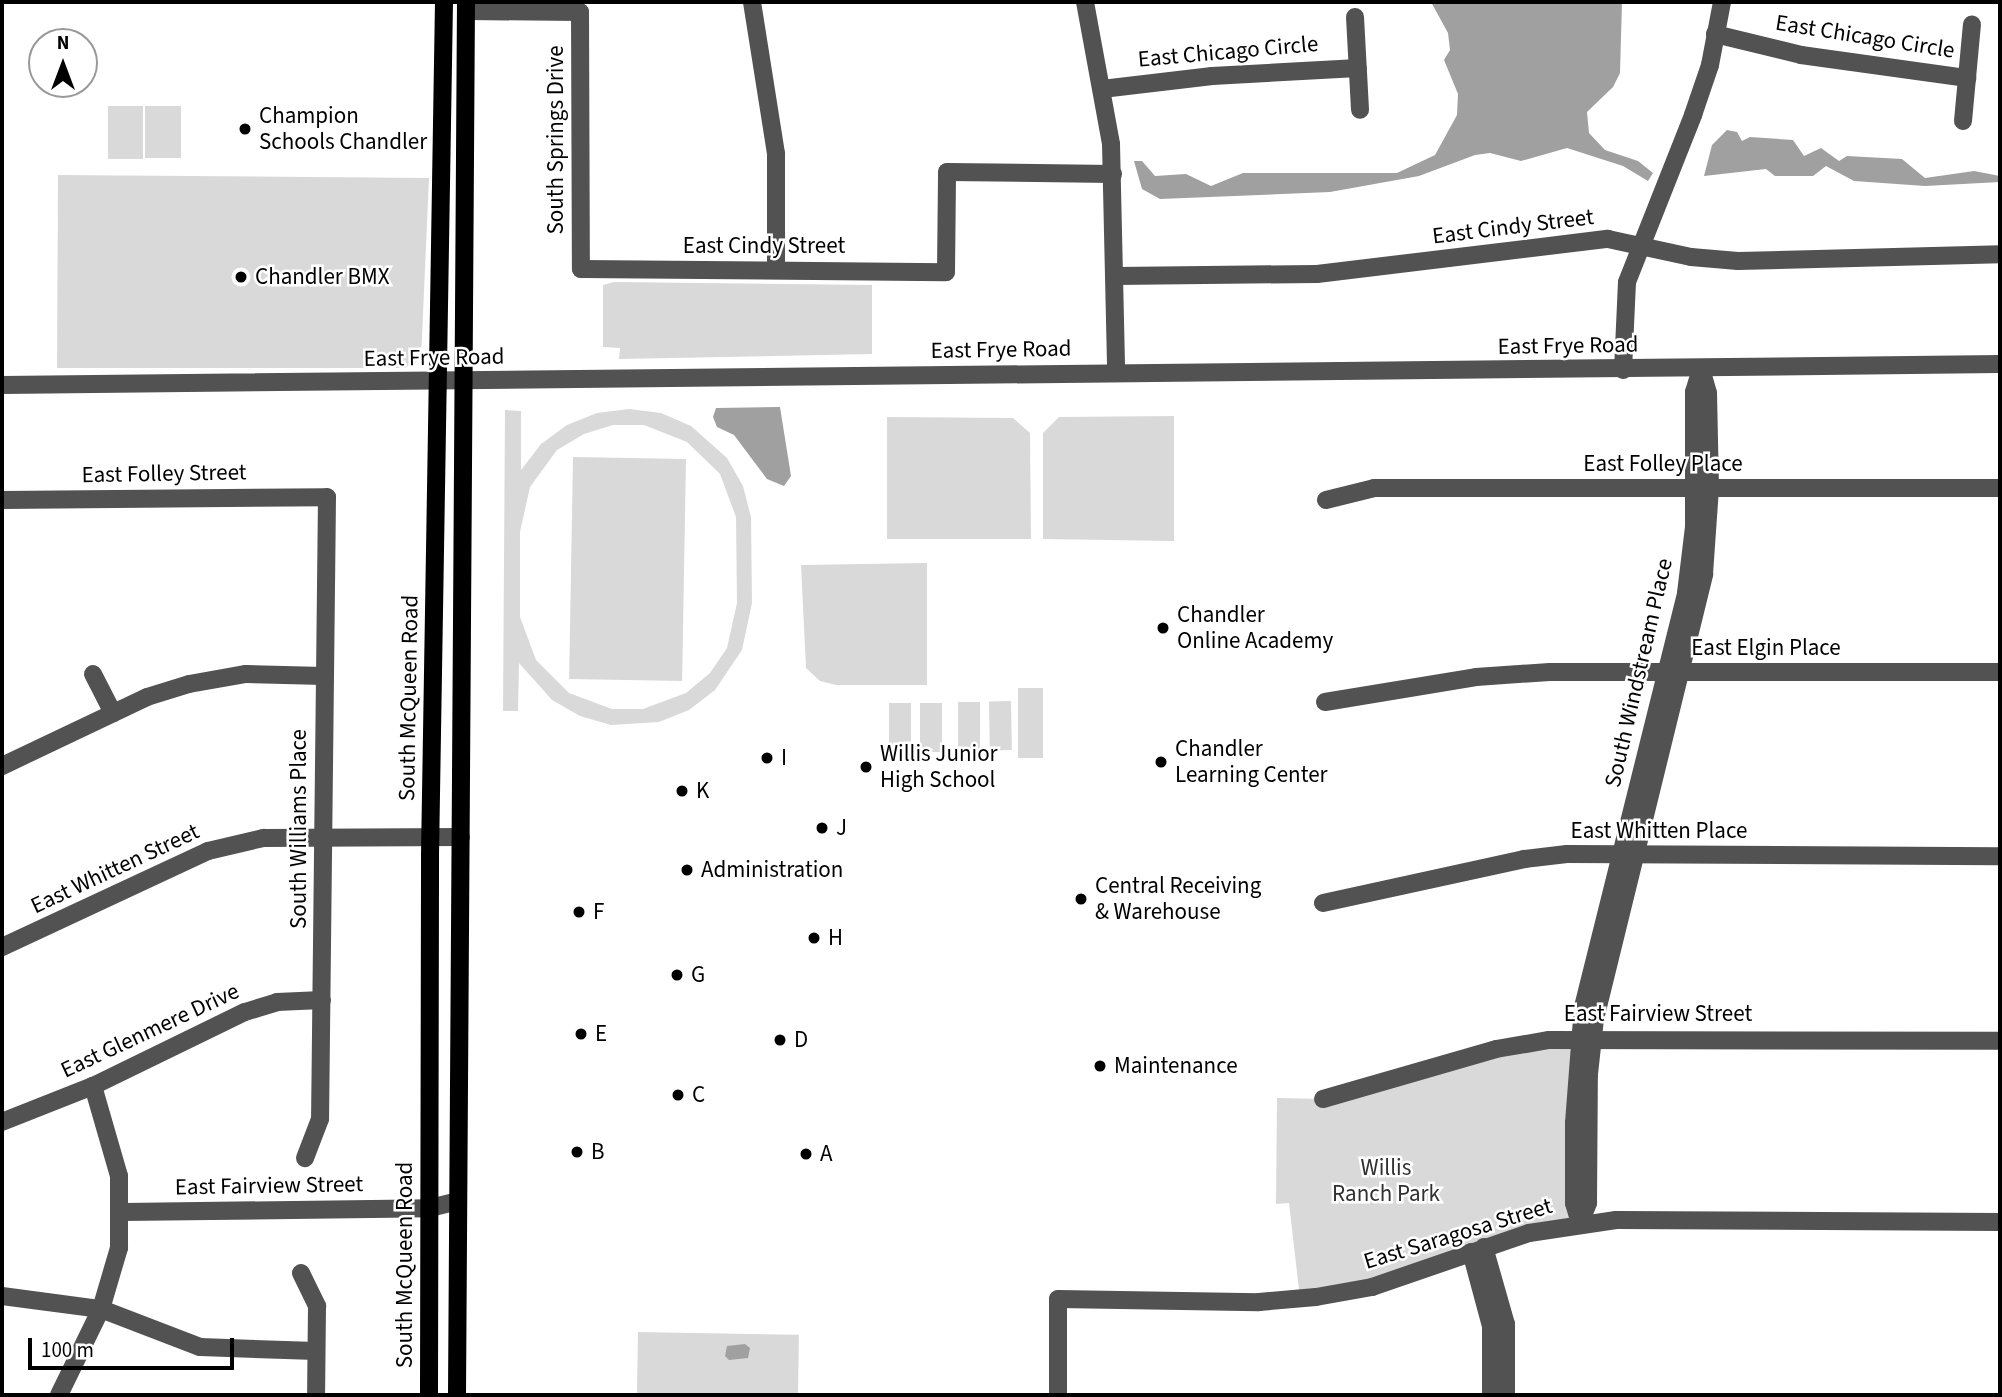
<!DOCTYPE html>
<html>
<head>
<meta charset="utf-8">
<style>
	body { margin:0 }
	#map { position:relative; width:2002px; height:1397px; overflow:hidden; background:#fff; font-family:"Source Sans 3",sans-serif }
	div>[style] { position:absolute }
	.green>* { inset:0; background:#d9d9d9; transform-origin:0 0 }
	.water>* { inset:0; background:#a0a0a0 }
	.minor>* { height:18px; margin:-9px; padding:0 9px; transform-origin:9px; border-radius:9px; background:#525252 }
	.major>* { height:18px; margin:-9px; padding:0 9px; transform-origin:9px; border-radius:9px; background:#000 }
	.dots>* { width:19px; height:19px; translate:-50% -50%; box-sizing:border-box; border:4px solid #fff; border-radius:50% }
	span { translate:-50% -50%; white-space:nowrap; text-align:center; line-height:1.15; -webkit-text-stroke:5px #fff; paint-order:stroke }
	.street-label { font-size:23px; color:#000 }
	.poi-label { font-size:23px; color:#000 }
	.left { translate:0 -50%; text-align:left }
	.park-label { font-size:23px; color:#303030 }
	.frame { position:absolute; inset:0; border:4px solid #000; pointer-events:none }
	.north { position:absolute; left:28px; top:28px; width:70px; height:70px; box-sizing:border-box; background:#fff; border:2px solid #999; border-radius:50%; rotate:0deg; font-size:19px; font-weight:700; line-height:28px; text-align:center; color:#000 }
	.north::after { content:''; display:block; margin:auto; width:24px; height:32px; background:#000; clip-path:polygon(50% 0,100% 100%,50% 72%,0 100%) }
	.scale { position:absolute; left:28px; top:1338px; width:206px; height:32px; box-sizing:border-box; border:4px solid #000; border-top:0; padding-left:9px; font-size:21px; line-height:24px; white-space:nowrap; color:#000; -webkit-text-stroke:5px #fff; paint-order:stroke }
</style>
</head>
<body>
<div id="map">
	<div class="green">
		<i style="left:108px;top:106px;width:35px;height:53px"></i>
		<i style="left:145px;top:106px;width:36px;height:52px"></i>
		<i style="clip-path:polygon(58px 175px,429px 178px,421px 359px,405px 368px,57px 368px)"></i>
		<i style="clip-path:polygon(614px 282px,872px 285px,872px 354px,619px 359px,620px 348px,603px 347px,603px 285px)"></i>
		<i style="clip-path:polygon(evenodd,629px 409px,661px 413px,691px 426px,727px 458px,743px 486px,751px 517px,752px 603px,742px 650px,715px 690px,689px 710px,659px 722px,611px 725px,580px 716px,552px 700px,519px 663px,518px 711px,503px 711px,505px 410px,521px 411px,521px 470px,541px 444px,567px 425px,597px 413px,629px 409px,613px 425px,644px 425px,687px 442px,720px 474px,736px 517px,737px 603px,727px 648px,710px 673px,686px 693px,643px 709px,612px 709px,569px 693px,536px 660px,520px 617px,520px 532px,530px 487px,557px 450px,584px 434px,613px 425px)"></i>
		<i style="clip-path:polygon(1174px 416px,1174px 541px,1043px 539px,1043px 433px,1059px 417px)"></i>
		<i style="clip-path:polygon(887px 417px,1013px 418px,1030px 433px,1031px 539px,887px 539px)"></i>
		<i style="left:573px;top:457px;width:113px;height:222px;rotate:1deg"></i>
		<i style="clip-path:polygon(927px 563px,927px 685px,836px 685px,820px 681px,806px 668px,801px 565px)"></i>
		<i style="left:1043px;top:688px;width:70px;height:25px;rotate:90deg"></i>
		<i style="left:1011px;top:701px;width:49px;height:22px;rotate:89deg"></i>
		<i style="left:958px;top:702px;width:22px;height:49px"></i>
		<i style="left:889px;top:703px;width:22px;height:49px"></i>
		<i style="left:920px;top:703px;width:22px;height:49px"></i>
		<i style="clip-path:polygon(1587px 1036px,1580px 1223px,1300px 1298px,1289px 1203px,1276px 1204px,1277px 1098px,1323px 1099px)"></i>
		<i style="left:638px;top:1332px;width:161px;height:63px;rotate:1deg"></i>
	</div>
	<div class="water">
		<i style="clip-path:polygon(1431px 2px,1622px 2px,1620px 73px,1613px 87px,1587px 112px,1589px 133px,1605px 150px,1638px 161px,1653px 173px,1648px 181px,1623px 166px,1567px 148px,1521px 161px,1490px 153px,1475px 155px,1419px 176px,1330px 192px,1160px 199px,1142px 189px,1134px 161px,1142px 161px,1155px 176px,1186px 174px,1211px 186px,1243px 173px,1397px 173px,1435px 155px,1457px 115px,1458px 94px,1444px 60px,1450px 50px,1448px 33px)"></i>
		<i style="clip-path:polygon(1727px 130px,1737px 132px,1742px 141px,1750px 137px,1793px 140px,1804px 156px,1821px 148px,1839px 161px,1847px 156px,1902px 159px,1925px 178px,1974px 171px,2000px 176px,2000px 182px,1925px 186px,1854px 181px,1826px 166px,1813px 176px,1775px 176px,1766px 169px,1704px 176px,1712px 145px)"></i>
		<i style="clip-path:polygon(780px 407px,791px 476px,784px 486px,767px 479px,734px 435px,717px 427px,713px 417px,716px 408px)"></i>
		<i style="clip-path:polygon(745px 1344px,750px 1348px,748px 1358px,729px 1360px,725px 1356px,727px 1346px)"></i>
	</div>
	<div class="minor">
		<i style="left:752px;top:2px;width:154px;rotate:81deg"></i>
		<i style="left:776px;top:154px;width:116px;rotate:90deg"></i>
		<i style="left:1085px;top:2px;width:144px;rotate:79.6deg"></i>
		<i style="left:1111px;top:144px;width:229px;rotate:88.7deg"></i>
		<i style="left:466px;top:11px;width:114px;rotate:0.5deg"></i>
		<i style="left:580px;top:12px;width:257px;rotate:89.8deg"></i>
		<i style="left:581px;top:269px;width:365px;rotate:0.5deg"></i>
		<i style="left:946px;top:272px;width:100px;rotate:-89.4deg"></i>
		<i style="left:947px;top:172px;width:166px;rotate:0.7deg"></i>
		<i style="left:1355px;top:17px;width:93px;rotate:86.9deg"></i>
		<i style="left:1715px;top:34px;width:89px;rotate:13.7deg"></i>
		<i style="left:1801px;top:55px;width:168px;rotate:7.9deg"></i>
		<i style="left:1102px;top:89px;width:111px;rotate:-6.7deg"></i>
		<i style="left:1212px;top:76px;width:146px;rotate:-3.1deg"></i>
		<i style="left:1963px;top:121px;width:97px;rotate:-84.7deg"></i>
		<i style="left:1115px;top:276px;width:202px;rotate:-0.6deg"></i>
		<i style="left:1317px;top:274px;width:293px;rotate:-6.9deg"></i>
		<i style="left:1608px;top:239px;width:85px;rotate:12.2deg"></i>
		<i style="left:1691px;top:257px;width:47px;rotate:4.9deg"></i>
		<i style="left:1738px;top:261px;width:262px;rotate:-1.5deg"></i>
		<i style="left:1623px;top:370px;width:88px;rotate:-87.4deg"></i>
		<i style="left:1627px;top:282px;width:180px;rotate:-68.4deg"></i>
		<i style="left:1693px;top:115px;width:53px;rotate:-71.2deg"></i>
		<i style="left:1710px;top:65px;width:64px;rotate:-79.2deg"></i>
		<i style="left:2px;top:385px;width:1998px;rotate:-0.6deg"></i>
		<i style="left:2px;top:500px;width:325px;rotate:-0.5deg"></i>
		<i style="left:327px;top:497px;width:622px;rotate:90.64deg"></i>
		<i style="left:320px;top:1119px;width:42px;rotate:111deg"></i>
		<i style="left:1326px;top:500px;width:49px;rotate:-14deg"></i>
		<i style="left:1374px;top:488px;width:626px"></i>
		<i style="left:93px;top:674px;width:44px;rotate:62.9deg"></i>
		<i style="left:1325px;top:702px;width:153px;rotate:-9.4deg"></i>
		<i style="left:1476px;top:677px;width:74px;rotate:-3.9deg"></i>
		<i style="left:1550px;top:672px;width:450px"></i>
		<i style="left:2px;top:766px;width:161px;rotate:-25.4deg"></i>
		<i style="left:147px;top:697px;width:44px;rotate:-17.2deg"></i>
		<i style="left:189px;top:684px;width:58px;rotate:-10deg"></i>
		<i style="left:246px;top:674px;width:78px;rotate:1.5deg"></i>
		<i style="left:1323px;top:903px;width:206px;rotate:-12.3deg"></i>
		<i style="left:1524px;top:859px;width:43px;rotate:-6.6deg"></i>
		<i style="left:1567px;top:854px;width:433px;rotate:0.3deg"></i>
		<i style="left:2px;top:947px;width:227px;rotate:-25deg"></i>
		<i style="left:208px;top:851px;width:57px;rotate:-13.3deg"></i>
		<i style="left:263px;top:838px;width:198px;rotate:-0.3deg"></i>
		<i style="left:1323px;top:1099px;width:180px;rotate:-16.1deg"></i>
		<i style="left:1496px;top:1049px;width:54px;rotate:-9.6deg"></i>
		<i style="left:1549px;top:1040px;width:451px;rotate:0.1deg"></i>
		<i style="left:2px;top:1122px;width:98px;rotate:-21.6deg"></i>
		<i style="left:93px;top:1086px;width:169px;rotate:-26deg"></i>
		<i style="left:245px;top:1012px;width:34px;rotate:-17deg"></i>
		<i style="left:277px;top:1002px;width:45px;rotate:-2.5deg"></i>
		<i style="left:123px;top:1212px;width:307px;rotate:-0.7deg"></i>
		<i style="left:430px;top:1208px;width:29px;rotate:-14deg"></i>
		<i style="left:1580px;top:1223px;width:22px;rotate:-68deg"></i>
		<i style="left:1588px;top:1203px;width:129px;rotate:-89.6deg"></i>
		<i style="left:1589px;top:1074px;width:55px;rotate:-83.8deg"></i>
		<i style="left:1595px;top:1019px;width:458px;rotate:-76.2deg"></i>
		<i style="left:1704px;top:574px;width:86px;rotate:-86deg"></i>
		<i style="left:1710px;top:488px;width:95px;rotate:-91.2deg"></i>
		<i style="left:1708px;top:393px;width:25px;rotate:-106deg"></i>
		<i style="left:1580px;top:1223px;width:21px;rotate:-107deg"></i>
		<i style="left:1574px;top:1203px;width:80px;rotate:-90deg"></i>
		<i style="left:1574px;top:1123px;width:116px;rotate:-85.6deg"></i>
		<i style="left:1583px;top:1007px;width:427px;rotate:-76deg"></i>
		<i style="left:1686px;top:593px;width:66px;rotate:-83.1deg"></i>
		<i style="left:1694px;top:527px;width:135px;rotate:-90deg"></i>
		<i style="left:1694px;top:392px;width:24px;rotate:-73deg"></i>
		<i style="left:1484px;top:1247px;width:80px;rotate:74.1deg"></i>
		<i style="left:1506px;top:1324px;width:71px;rotate:90deg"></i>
		<i style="left:1471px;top:1252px;width:77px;rotate:74.9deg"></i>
		<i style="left:1491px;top:1326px;width:69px;rotate:90deg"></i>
		<i style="left:301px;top:1273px;width:37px;rotate:64deg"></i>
		<i style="left:317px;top:1306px;width:89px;rotate:90.6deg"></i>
		<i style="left:2px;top:1296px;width:100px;rotate:7.5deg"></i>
		<i style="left:101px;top:1309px;width:106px;rotate:21deg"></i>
		<i style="left:200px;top:1347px;width:116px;rotate:2deg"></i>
		<i style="left:59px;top:1395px;width:96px;rotate:-64deg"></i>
		<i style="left:101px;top:1309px;width:64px;rotate:-73.6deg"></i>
		<i style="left:119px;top:1248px;width:72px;rotate:-90deg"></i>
		<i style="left:119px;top:1176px;width:94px;rotate:-106.1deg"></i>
		<i style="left:1058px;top:1395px;width:96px;rotate:-90deg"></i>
		<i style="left:1058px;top:1299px;width:201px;rotate:0.9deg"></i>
		<i style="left:1259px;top:1302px;width:57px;rotate:-5deg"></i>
		<i style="left:1316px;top:1297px;width:57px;rotate:-10.1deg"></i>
		<i style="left:1372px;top:1287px;width:166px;rotate:-19deg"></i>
		<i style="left:1529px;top:1233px;width:88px;rotate:-8.5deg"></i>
		<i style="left:1616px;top:1220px;width:384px;rotate:0.3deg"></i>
	</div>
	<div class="major">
		<i style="left:429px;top:1395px;width:540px;rotate:-89.89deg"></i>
		<i style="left:430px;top:855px;width:853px;rotate:-89.06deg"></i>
		<i style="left:457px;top:1395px;width:1393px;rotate:-89.63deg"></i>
	</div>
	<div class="dots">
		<i style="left:245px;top:129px;background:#000"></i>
		<i style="left:241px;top:277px;background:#000"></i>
		<i style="left:1163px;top:628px;background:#000"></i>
		<i style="left:767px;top:758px;background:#000"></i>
		<i style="left:1161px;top:762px;background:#000"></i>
		<i style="left:866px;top:767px;background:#000"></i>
		<i style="left:682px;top:791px;background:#000"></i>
		<i style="left:822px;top:828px;background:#000"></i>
		<i style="left:687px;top:870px;background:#000"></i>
		<i style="left:1081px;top:899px;background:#000"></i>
		<i style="left:579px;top:912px;background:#000"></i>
		<i style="left:814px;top:938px;background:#000"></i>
		<i style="left:677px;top:975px;background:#000"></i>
		<i style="left:581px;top:1034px;background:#000"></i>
		<i style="left:780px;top:1040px;background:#000"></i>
		<i style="left:1100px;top:1066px;background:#000"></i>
		<i style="left:678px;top:1095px;background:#000"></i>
		<i style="left:577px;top:1152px;background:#000"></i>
		<i style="left:806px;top:1154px;background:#000"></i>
	</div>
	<div class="street-label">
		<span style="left:1865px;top:37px;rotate:9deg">East Chicago Circle</span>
		<span style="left:1228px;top:52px;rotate:-5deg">East Chicago Circle</span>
		<span style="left:556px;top:140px;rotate:-90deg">South Springs Drive</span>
		<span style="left:1513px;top:227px;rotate:-7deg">East Cindy Street</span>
		<span style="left:764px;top:246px">East Cindy Street</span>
		<span style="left:1568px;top:346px;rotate:-1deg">East Frye Road</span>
		<span style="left:1001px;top:350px;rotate:-1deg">East Frye Road</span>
		<span style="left:434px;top:358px;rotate:-1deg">East Frye Road</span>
		<span style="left:1663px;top:464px">East Folley Place</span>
		<span style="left:164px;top:474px;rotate:-1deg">East Folley Street</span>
		<span style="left:1766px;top:648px">East Elgin Place</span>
		<span style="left:1639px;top:673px;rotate:-77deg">South Windstream Place</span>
		<span style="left:409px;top:698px;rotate:-89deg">South McQueen Road</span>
		<span style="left:299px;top:829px;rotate:-90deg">South Williams Place</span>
		<span style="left:1659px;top:831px">East Whitten Place</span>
		<span style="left:115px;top:869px;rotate:-25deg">East Whitten Street</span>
		<span style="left:1658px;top:1014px">East Fairview Street</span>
		<span style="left:150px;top:1031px;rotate:-25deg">East Glenmere Drive</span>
		<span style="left:269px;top:1186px;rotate:-1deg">East Fairview Street</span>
		<span style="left:1458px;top:1234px;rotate:-17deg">East Saragosa Street</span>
		<span style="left:405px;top:1265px;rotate:-90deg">South McQueen Road</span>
	</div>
	<div class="poi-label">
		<span class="left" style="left:259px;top:129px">Champion<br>Schools Chandler</span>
		<span class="left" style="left:255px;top:277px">Chandler BMX</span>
		<span class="left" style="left:1177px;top:628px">Chandler<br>Online Academy</span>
		<span class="left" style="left:1175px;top:762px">Chandler<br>Learning Center</span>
		<span class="left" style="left:880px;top:767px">Willis Junior<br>High School</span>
		<span class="left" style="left:781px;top:758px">I</span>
		<span class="left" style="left:696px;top:791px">K</span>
		<span class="left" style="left:836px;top:828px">J</span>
		<span class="left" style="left:701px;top:870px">Administration</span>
		<span class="left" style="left:1095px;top:899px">Central Receiving<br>&amp; Warehouse</span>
		<span class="left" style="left:593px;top:912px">F</span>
		<span class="left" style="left:828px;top:938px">H</span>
		<span class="left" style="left:691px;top:975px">G</span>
		<span class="left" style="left:595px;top:1034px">E</span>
		<span class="left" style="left:794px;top:1040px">D</span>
		<span class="left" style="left:1114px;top:1066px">Maintenance</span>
		<span class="left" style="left:692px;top:1095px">C</span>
		<span class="left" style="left:591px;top:1152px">B</span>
		<span class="left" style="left:820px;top:1154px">A</span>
	</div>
	<div class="park-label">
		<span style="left:1386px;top:1181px">Willis<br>Ranch Park</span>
	</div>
	<div class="frame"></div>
	<div class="north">N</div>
	<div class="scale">100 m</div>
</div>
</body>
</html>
